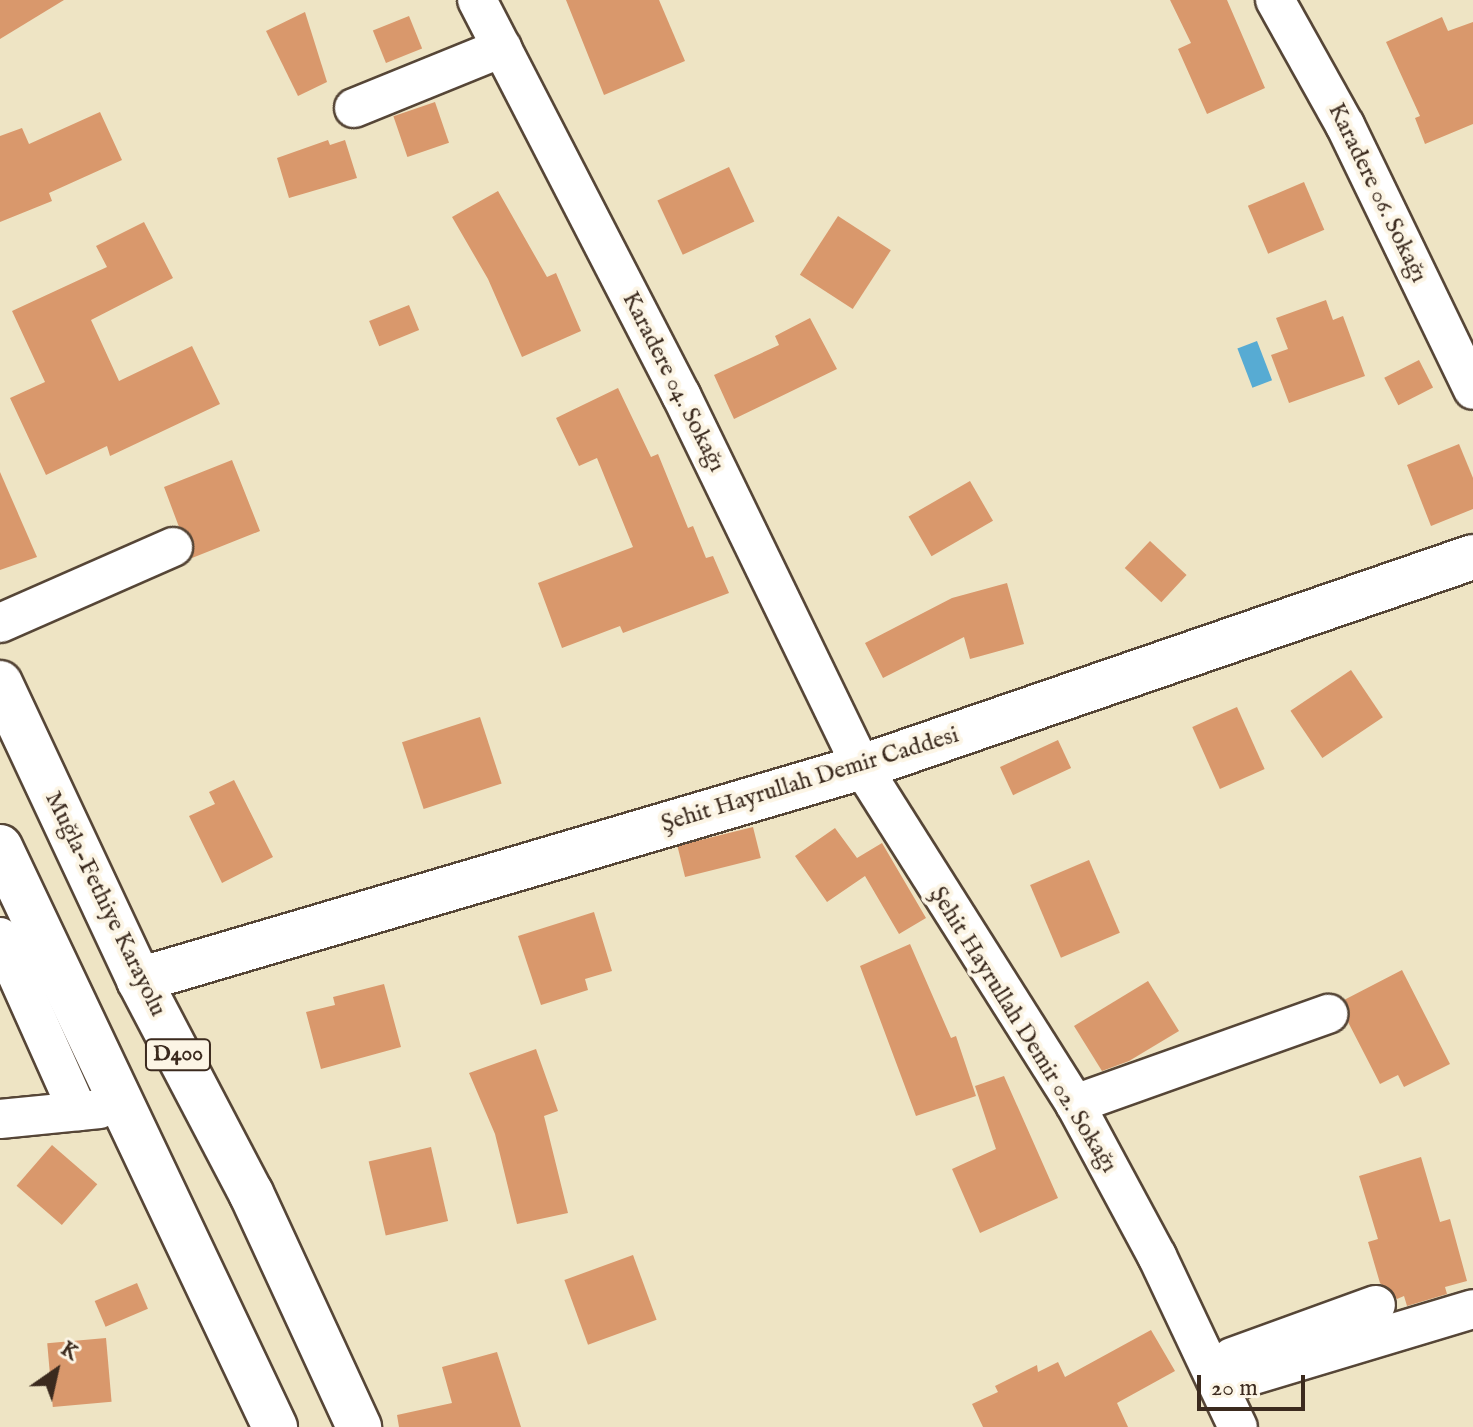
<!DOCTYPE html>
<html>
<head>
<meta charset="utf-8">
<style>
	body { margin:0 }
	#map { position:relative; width:1473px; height:1427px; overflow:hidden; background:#eee4c4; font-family:"IM FELL English",serif }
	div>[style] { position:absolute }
	.water>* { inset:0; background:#57abd3; transform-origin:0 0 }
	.building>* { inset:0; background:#d9986c; transform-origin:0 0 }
	.roads { filter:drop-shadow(2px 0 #564637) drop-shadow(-2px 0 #564637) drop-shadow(0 2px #564637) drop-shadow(0 -2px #564637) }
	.minor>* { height:38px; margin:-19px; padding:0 19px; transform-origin:19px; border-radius:19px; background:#fff }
	.tertiary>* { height:44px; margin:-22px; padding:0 22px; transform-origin:22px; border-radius:22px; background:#fff }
	.trunk>* { height:44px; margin:-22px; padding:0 22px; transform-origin:22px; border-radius:22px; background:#fff }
	span { translate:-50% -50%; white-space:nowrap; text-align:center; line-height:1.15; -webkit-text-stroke:8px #fcf5e5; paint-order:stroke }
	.shield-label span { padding:2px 6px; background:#fcf5e5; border:2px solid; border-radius:6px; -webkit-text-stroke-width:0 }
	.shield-label { font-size:22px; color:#3b2a1e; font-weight:700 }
	.street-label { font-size:24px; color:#3b2a1e }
	.north { position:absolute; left:16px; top:1331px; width:80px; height:80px; -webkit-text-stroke:6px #fcf5e5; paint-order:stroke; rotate:34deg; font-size:22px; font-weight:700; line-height:32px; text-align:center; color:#3b2a1e }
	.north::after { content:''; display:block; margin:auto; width:28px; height:36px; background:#3b2a1e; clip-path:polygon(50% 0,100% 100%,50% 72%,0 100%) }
	.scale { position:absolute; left:1197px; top:1375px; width:108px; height:36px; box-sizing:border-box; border:4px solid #3b2a1e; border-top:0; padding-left:10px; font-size:24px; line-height:28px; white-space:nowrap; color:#3b2a1e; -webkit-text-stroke:6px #fcf5e5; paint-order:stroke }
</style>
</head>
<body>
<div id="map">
	<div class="water">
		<i style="left:1257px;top:341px;width:42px;height:21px;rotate:69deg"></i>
	</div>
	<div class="building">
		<i style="clip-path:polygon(0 0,64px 0,0 39px)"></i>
		<i style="clip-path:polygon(566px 0,659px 0,685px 61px,604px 95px)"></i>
		<i style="clip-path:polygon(1170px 0,1227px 0,1265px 88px,1207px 114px,1178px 49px,1191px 43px)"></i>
		<i style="clip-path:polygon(305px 12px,327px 82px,298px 96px,266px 31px)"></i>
		<i style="left:409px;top:16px;width:35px;height:39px;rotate:68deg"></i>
		<i style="clip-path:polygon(1442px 17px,1448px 31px,1473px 22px,1473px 124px,1425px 144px,1415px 118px,1420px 116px,1386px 42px)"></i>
		<i style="left:435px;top:102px;width:43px;height:44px;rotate:71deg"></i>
		<i style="clip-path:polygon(100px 112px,122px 160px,49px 193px,52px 201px,0 222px,0 136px,22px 128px,29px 144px)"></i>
		<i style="clip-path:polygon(328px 140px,330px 145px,345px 140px,357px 178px,289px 198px,277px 158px)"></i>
		<i style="left:729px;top:167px;width:60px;height:79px;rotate:65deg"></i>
		<i style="left:1304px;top:182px;width:52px;height:61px;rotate:67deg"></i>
		<i style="clip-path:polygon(498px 191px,547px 277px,556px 273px,581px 331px,522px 357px,488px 279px,452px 217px)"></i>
		<i style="left:838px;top:216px;width:63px;height:70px;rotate:33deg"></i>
		<i style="clip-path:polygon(144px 222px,173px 278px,91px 320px,119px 381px,192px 346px,220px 404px,110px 456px,107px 446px,46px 475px,10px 398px,45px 382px,12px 311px,107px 267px,96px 246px)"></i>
		<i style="clip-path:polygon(1326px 300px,1333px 320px,1343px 316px,1365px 376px,1289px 403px,1271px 355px,1288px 349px,1276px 318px)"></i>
		<i style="left:409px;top:305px;width:27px;height:43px;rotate:68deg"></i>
		<i style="clip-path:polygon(810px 318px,837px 369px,734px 419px,714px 375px,779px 345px,775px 336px)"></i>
		<i style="left:1419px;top:360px;width:31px;height:39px;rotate:63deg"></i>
		<i style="clip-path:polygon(618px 388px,651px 457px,658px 454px,688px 528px,693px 526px,706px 558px,713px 556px,729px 593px,623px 633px,620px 626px,562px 648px,538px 583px,633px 547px,597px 458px,579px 466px,556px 418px)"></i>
		<i style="clip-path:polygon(1459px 444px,1473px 478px,1473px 509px,1431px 526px,1407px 465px)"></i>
		<i style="clip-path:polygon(232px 460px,260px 531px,192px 558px,193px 539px,179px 527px,164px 487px)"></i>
		<i style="clip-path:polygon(0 472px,37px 557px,0 570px)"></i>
		<i style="left:970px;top:481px;width:46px;height:71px;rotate:60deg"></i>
		<i style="left:1150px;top:541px;width:50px;height:37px;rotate:43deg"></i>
		<i style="clip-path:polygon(1007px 583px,1024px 644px,970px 659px,964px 637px,883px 678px,865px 643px,952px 598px)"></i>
		<i style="left:1351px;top:670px;width:57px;height:73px;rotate:56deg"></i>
		<i style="left:1237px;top:707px;width:68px;height:49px;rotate:66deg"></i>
		<i style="left:480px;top:717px;width:70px;height:82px;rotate:72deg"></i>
		<i style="left:1058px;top:740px;width:31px;height:64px;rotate:65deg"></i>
		<i style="clip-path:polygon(234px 780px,273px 857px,222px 883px,189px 816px,215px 804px,209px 792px)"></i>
		<i style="left:753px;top:827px;width:32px;height:78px;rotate:76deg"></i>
		<i style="clip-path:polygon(835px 828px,857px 858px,882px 843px,926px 918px,899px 934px,865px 876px,827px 902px,795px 856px)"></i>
		<i style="left:1089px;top:860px;width:79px;height:64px;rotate:67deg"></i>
		<i style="clip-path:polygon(594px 912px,612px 971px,585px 979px,588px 990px,541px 1005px,518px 936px)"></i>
		<i style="clip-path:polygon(910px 944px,951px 1038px,956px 1036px,976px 1096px,916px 1116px,860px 966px)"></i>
		<i style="clip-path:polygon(1402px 970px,1450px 1064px,1404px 1087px,1398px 1075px,1380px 1084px,1348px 1022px,1344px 1000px)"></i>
		<i style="clip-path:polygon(1148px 981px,1179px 1031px,1129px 1061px,1102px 1071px,1074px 1026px)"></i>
		<i style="clip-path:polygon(384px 984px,401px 1047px,321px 1069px,306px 1012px,335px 1005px,333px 997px)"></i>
		<i style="clip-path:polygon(536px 1049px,558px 1111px,544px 1116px,568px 1213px,517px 1224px,495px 1134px,469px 1073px)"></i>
		<i style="clip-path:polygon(1004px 1076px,1058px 1198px,980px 1233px,952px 1169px,996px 1149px,975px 1086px)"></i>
		<i style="left:52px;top:1145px;width:60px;height:54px;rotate:41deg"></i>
		<i style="left:431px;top:1147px;width:76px;height:64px;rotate:77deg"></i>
		<i style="clip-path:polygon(1421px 1157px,1440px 1222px,1450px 1219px,1467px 1281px,1445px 1287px,1447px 1294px,1407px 1306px,1404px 1296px,1397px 1299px,1380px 1283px,1368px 1242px,1378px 1239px,1359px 1176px)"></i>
		<i style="left:633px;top:1255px;width:69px;height:73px;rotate:70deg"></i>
		<i style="left:137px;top:1283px;width:28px;height:46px;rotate:67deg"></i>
		<i style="clip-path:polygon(1151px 1330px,1175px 1371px,1117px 1403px,1128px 1427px,983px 1427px,972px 1404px,998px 1392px,995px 1386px,1037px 1365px,1038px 1372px,1058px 1362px,1065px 1377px)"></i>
		<i style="left:106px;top:1338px;width:64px;height:59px;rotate:85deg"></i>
		<i style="clip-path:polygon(497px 1352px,521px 1427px,399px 1427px,397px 1415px,452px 1403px,442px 1367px)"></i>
	</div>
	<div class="roads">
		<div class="minor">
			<i style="left:477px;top:0;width:445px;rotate:62.7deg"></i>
			<i style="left:681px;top:395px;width:414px;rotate:64.1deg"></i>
			<i style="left:862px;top:767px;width:399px;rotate:57.7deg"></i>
			<i style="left:1075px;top:1104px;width:173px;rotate:61.7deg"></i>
			<i style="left:1157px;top:1256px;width:189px;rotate:64.7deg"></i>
			<i style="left:1275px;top:0;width:143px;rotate:60.8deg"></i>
			<i style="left:1345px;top:125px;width:294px;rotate:64.2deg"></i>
			<i style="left:354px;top:108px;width:160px;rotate:-22.1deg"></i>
			<i style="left:0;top:623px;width:189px;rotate:-23.7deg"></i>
			<i style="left:0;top:937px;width:191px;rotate:65.9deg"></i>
			<i style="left:1075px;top:1104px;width:269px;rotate:-19.6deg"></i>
			<i style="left:0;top:1119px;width:100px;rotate:-5.7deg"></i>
			<i style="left:1232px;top:1357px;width:153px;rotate:-19.9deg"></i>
			<i style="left:1220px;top:1385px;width:264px;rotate:-16.7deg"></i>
		</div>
		<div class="tertiary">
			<i style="left:139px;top:980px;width:754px;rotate:-16.42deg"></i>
			<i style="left:862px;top:767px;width:646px;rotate:-18.97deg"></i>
		</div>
		<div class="trunk">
			<i style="left:0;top:683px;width:328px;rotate:64.9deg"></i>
			<i style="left:139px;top:980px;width:241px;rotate:62.3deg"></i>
			<i style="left:251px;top:1193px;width:258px;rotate:65.2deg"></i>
			<i style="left:0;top:847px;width:642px;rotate:64.63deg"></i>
		</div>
	</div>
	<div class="shield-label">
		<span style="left:178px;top:1055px">D400</span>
	</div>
	<div class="street-label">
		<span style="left:1377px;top:193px;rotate:64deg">Karadere 06. Sokağı</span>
		<span style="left:673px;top:382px;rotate:63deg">Karadere 04. Sokağı</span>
		<span style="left:810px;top:780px;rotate:-17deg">Şehit Hayrullah Demir Caddesi</span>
		<span style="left:105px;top:904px;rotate:64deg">Muğla-Fethiye Karayolu</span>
		<span style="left:1023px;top:1030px;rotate:58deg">Şehit Hayrullah Demir 02. Sokağı</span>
	</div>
	<div class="north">K</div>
	<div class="scale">20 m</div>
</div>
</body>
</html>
